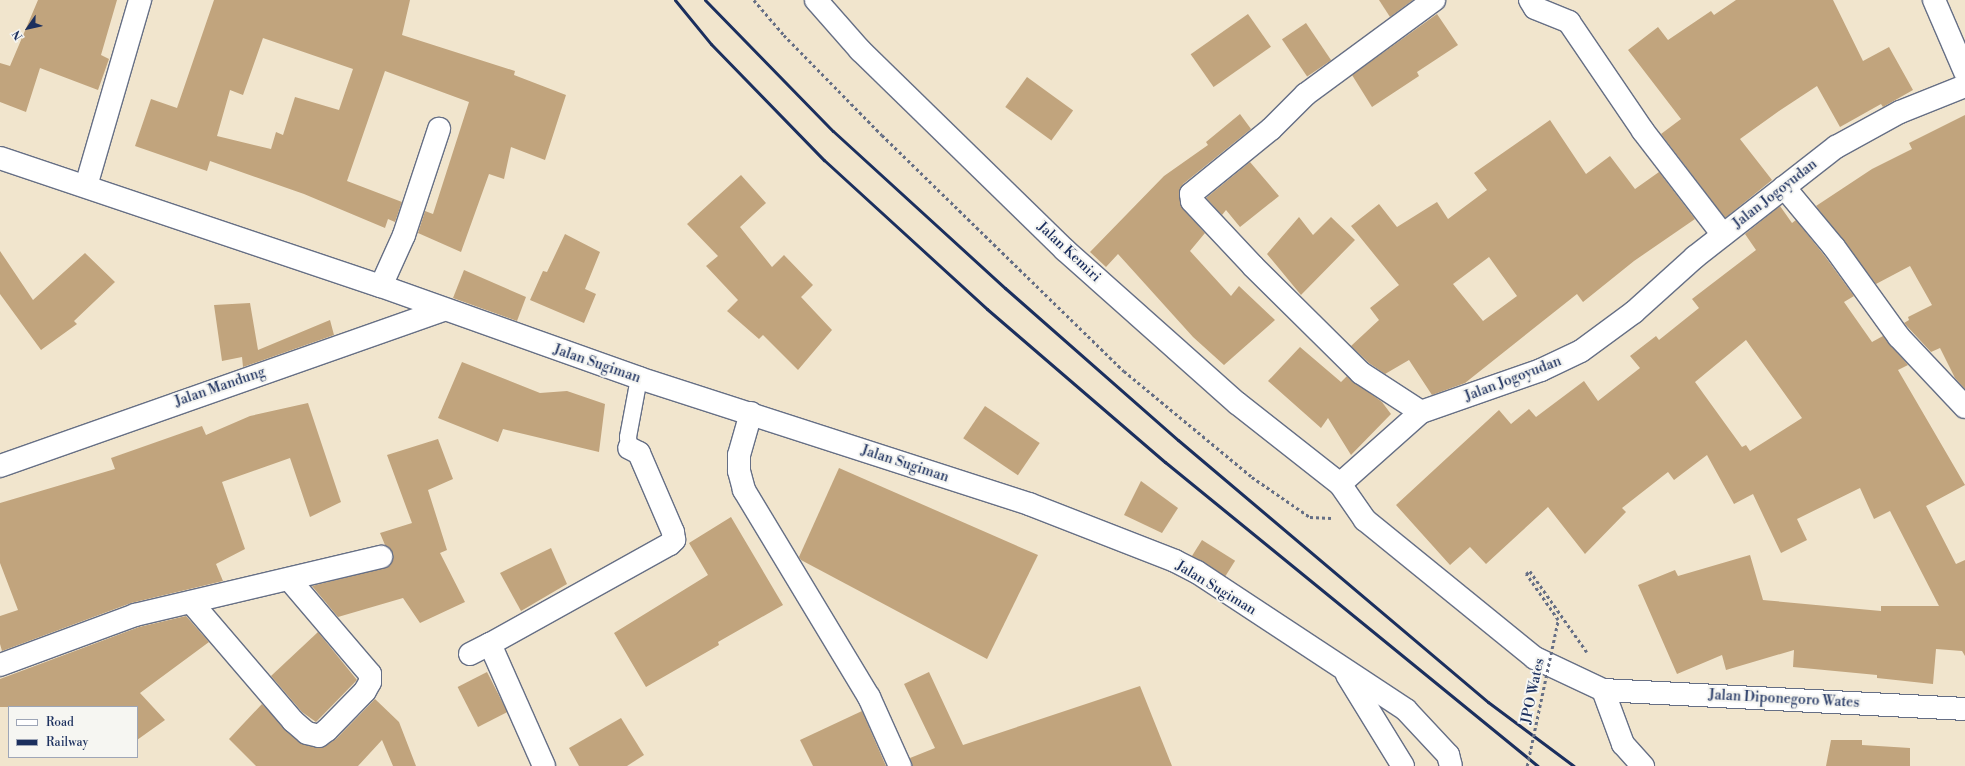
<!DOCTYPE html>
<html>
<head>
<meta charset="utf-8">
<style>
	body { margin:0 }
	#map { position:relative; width:1965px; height:766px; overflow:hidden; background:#f1e5cd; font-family:"Libre Bodoni",serif }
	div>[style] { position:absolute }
	.building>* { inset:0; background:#c1a47d; transform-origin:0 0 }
	.path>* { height:2.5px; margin-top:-1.25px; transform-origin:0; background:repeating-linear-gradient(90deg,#666f85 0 3px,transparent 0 6px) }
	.roads { filter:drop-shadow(1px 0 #666f85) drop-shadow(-1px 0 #666f85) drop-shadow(0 1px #666f85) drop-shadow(0 -1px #666f85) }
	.lane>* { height:16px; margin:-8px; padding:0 8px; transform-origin:8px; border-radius:8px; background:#fff }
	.street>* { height:22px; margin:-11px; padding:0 11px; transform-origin:11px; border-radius:11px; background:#fff }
	.secondary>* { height:22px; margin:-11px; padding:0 11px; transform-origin:11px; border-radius:11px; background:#fff }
	.rail>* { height:3px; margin:-1.5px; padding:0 1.5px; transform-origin:1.5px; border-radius:1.5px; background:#1b2f5e }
	.path-bridge>* { height:2.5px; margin-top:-1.25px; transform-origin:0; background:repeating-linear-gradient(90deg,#666f85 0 3px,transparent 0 6px) }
	span { translate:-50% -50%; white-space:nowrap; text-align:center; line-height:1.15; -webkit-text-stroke:4px #f6f6f2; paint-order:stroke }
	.street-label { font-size:14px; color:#1b2f5e }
	.legend { position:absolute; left:8px; top:706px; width:130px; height:52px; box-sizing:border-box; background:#f6f6f2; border:1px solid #9ea6b7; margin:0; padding:5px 7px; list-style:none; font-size:12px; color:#1b2f5e }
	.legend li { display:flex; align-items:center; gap:8px; height:20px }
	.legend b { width:20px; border:1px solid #9ea6b7 }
	.north { position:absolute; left:8px; top:8px; width:40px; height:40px; -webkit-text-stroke:3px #f6f6f2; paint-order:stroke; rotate:236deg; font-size:11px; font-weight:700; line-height:16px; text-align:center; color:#1b2f5e }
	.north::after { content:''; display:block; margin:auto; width:14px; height:18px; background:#1b2f5e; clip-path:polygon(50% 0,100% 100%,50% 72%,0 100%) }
</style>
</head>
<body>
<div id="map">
	<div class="building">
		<i style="clip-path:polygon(38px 0,117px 0,101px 55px,109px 59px,98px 90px,40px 68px,26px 112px,0 102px,0 63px,10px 66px)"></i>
		<i style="clip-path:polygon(evenodd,214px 0,410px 0,402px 35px,515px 71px,514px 75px,566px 95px,545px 160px,511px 147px,504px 179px,489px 174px,461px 252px,418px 233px,425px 211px,433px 214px,469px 102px,385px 71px,347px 181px,402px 202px,395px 222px,388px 219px,385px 228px,304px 194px,210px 161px,207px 171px,135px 146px,151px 99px,177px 108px,214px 0,263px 38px,353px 69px,339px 110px,295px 97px,283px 135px,276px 132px,271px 149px,217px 136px,230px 90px,243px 95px,263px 38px)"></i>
		<i style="clip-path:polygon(1379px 0,1413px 0,1390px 17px)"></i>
		<i style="clip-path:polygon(1736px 0,1833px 0,1863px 61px,1889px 47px,1913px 90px,1883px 107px,1881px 104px,1840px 127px,1817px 86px,1779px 111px,1740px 139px,1772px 180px,1725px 218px,1661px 134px,1681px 119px,1628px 50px,1658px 27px,1668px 40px,1711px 11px,1714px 15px)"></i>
		<i style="left:1248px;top:14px;width:40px;height:70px;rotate:55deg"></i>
		<i style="clip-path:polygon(1437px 14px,1458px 45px,1417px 72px,1419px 76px,1372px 107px,1352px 75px)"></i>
		<i style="left:1306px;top:23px;width:45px;height:29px;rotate:56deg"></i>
		<i style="left:1027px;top:77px;width:57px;height:37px;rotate:36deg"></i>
		<i style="clip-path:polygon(1240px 114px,1251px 129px,1183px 184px,1179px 195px,1183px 209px,1205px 233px,1190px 251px,1231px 296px,1239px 286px,1275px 320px,1224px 365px,1193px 337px,1118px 254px,1106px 267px,1090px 252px,1164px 176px,1208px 145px,1206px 142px)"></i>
		<i style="clip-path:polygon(1965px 115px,1965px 389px,1955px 378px,1940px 348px,1931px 352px,1904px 323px,1909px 320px,1908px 317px,1932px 305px,1910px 266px,1876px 284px,1816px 206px,1872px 169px,1912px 149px,1909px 143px)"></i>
		<i style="clip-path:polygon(evenodd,1550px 120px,1586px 174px,1610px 156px,1635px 189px,1659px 172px,1695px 219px,1634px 261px,1583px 302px,1577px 294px,1465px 383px,1432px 395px,1409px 360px,1385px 374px,1369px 363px,1351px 346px,1379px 320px,1370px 308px,1399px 285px,1351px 226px,1379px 204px,1397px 227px,1437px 202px,1448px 219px,1487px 190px,1474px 173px,1550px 120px,1489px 257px,1517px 296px,1483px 321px,1453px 284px,1489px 257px)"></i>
		<i style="clip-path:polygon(1250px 162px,1279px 196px,1240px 227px,1226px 210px,1222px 215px,1206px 198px)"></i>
		<i style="clip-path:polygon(741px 175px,766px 203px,740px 227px,772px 267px,784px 255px,813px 285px,801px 297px,832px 330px,798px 370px,763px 335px,759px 339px,727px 311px,738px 300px,706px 266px,718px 256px,687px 224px)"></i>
		<i style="clip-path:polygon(evenodd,1780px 206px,1792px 223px,1796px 220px,1824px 255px,1854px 296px,1844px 302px,1872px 342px,1883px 336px,1908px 365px,1898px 370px,1965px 485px,1926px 506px,1956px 564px,1965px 560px,1965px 656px,1962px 651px,1936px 649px,1933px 684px,1877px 678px,1877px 675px,1793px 667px,1794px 650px,1726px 670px,1722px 655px,1677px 674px,1638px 585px,1675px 570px,1678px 576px,1750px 555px,1763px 600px,1881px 611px,1881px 606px,1939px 606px,1890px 511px,1874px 519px,1860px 488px,1797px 519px,1807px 540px,1781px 553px,1753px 494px,1734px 504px,1707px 455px,1674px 480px,1668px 472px,1622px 508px,1626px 512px,1585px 554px,1548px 507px,1486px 564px,1470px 547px,1450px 565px,1396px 505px,1499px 410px,1511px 424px,1529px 409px,1536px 417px,1584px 381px,1598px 401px,1640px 368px,1630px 356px,1656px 336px,1659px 340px,1699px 308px,1692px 299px,1756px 250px,1745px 234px,1780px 206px,1746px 340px,1802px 418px,1750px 451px,1746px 445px,1742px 447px,1695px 382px,1746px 340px)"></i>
		<i style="clip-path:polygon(1299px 217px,1313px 235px,1331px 217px,1355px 240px,1301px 295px,1267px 254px)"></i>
		<i style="clip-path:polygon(565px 234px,600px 252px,585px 289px,596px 294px,584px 323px,530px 300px,543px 271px,547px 272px)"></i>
		<i style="clip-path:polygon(0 251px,33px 300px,85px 253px,115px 282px,74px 321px,77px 324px,41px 350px,0 294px)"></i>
		<i style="clip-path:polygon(464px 270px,526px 297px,517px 321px,453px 298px)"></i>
		<i style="clip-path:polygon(250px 303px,258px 350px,330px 320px,334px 335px,243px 367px,242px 357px,222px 361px,214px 305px)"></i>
		<i style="clip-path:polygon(1300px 347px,1341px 382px,1347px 376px,1382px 402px,1391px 414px,1351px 455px,1328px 418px,1321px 428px,1268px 381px)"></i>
		<i style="clip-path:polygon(462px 362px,540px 393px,567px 391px,605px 404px,599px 452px,503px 429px,498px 442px,438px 418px)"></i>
		<i style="clip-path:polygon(308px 403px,341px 502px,310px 517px,290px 458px,222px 482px,245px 549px,216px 564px,223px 581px,131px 603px,2px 651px,0 644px,0 616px,18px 610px,0 563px,0 503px,115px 469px,111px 458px,202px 426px,206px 435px,250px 416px)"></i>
		<i style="left:985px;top:406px;width:66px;height:39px;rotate:34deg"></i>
		<i style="clip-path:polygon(438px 439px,453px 479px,428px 490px,447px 550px,440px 553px,465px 602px,420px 623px,403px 598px,338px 617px,312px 586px,390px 566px,393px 554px,385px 545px,380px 533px,412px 523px,387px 455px)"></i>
		<i style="clip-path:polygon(839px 468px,1038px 555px,987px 659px,801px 560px,799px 557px)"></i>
		<i style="clip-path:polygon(1141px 481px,1178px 508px,1162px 533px,1124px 515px)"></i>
		<i style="clip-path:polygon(731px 517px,783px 605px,718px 642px,719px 645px,646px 687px,614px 633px,708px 575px,689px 543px)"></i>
		<i style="left:1202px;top:540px;width:39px;height:19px;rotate:32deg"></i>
		<i style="clip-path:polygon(551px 548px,567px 584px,521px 611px,500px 573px)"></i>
		<i style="clip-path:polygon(186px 616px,209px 642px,140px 693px,165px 720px,137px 740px,137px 707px,0 707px,0 679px,139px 627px)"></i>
		<i style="clip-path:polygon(318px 632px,357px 680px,316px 722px,302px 712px,271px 676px)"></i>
		<i style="left:487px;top:672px;width:45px;height:33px;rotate:63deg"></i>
		<i style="clip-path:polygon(929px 672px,963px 745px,1140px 686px,1172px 766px,912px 766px,910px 758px,935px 748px,904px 684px)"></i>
		<i style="clip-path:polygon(375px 699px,399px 722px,416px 766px,393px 766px,382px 740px,358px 766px,256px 766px,229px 739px,262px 704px,299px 742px,322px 748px,336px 739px)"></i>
		<i style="clip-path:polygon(862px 711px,886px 766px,813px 766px,800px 740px)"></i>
		<i style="clip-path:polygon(621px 718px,644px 755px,627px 766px,579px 766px,569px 748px)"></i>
		<i style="clip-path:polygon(1831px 740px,1862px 740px,1862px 745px,1910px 748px,1910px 766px,1826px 766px)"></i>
	</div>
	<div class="path">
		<i style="left:754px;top:0;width:46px;rotate:49.4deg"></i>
		<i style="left:784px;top:35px;width:140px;rotate:45.6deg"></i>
		<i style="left:882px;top:135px;width:338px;rotate:44.3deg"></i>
		<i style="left:1124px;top:371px;width:166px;rotate:39.6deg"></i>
		<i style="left:1252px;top:477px;width:70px;rotate:34.6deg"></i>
		<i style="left:1310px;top:517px;width:21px;rotate:3deg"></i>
		<i style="left:1558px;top:620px;width:56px;rotate:-124.8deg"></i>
		<i style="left:1526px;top:574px;width:5px;rotate:-37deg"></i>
		<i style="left:1530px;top:571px;width:99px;rotate:54.9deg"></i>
	</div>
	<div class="roads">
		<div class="lane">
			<i style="left:629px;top:448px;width:11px;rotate:-95deg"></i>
			<i style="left:628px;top:437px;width:60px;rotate:-79.4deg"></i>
		</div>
		<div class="street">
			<i style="left:1530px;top:0;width:9px;rotate:58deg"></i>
			<i style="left:1535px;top:8px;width:37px;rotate:22deg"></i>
			<i style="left:1569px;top:22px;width:132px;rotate:55.8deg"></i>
			<i style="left:1643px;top:131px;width:131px;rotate:52.4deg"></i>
			<i style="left:1934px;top:0;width:78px;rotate:66.7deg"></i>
			<i style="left:86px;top:186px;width:194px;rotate:-73.8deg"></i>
			<i style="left:1784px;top:187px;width:78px;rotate:50.2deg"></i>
			<i style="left:1834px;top:247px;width:111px;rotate:54.2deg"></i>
			<i style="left:1899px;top:337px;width:96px;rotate:46.7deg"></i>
			<i style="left:381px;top:286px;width:56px;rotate:-65.7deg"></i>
			<i style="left:404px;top:235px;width:112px;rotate:-71.7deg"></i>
			<i style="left:1421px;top:412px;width:72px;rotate:-147deg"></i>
			<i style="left:1361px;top:373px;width:152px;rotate:-135.3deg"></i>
			<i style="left:1253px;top:266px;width:89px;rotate:-133.2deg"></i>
			<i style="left:1192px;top:201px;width:7px;rotate:-98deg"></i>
			<i style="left:1191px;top:194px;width:103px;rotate:-39.1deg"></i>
			<i style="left:1271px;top:129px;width:49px;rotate:-45deg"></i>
			<i style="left:1306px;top:94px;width:159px;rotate:-36.3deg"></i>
			<i style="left:751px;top:413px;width:44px;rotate:105.9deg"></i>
			<i style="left:739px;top:455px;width:16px;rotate:90deg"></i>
			<i style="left:739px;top:471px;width:20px;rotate:75deg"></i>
			<i style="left:744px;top:490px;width:242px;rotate:58.9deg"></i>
			<i style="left:869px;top:697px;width:76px;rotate:65.8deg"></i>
			<i style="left:191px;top:602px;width:157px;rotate:49.4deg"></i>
			<i style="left:293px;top:721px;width:18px;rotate:41deg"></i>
			<i style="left:307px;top:733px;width:12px;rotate:14deg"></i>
			<i style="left:319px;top:736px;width:10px;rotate:-37deg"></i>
			<i style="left:327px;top:730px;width:54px;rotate:-45.7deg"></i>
			<i style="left:365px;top:691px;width:10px;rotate:-61deg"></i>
			<i style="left:370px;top:682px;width:8px;rotate:-90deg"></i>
			<i style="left:370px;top:674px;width:125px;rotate:-130.5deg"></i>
			<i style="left:490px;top:644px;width:206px;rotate:-29.1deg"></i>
			<i style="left:670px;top:544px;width:6px;rotate:-45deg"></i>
			<i style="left:674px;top:540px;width:8px;rotate:-97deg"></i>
			<i style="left:673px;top:532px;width:86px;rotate:-113.3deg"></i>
			<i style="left:639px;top:453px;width:11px;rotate:-153deg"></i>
			<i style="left:470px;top:654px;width:22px;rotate:-27deg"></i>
			<i style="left:490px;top:644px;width:133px;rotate:66.1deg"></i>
			<i style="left:0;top:665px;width:144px;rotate:-20.3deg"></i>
			<i style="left:135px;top:615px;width:253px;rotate:-13.3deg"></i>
			<i style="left:1603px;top:690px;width:58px;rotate:69.7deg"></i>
			<i style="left:1623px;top:744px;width:30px;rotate:48deg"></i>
		</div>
		<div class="secondary">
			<i style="left:816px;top:0;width:67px;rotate:48.7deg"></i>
			<i style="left:860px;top:50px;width:286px;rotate:44.3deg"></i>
			<i style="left:1065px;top:250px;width:230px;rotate:41.7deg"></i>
			<i style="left:1237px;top:403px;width:131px;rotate:38.2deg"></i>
			<i style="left:1340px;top:484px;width:44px;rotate:55.2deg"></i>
			<i style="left:1365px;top:520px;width:219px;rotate:39.1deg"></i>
			<i style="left:1535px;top:658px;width:75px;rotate:25.2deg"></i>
			<i style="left:1603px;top:690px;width:362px;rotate:3deg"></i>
			<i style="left:0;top:158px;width:402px;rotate:18.6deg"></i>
			<i style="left:381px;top:286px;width:274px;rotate:19.6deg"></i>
			<i style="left:639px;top:378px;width:410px;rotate:17.9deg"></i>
			<i style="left:1029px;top:504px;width:157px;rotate:21.3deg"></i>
			<i style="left:1175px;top:561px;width:25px;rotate:27deg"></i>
			<i style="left:1197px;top:572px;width:250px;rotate:33.4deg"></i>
			<i style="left:1406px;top:710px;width:62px;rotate:47deg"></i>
			<i style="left:1448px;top:755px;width:11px;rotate:75deg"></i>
			<i style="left:0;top:466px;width:469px;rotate:-19.4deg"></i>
			<i style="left:1340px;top:484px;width:108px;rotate:-41.6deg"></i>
			<i style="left:1421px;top:412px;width:127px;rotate:-19.3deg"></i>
			<i style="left:1541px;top:370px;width:44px;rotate:-25.4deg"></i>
			<i style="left:1581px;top:351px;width:66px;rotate:-36.3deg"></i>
			<i style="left:1634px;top:312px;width:82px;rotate:-42deg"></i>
			<i style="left:1695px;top:257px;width:179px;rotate:-38deg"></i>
			<i style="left:1836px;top:147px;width:73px;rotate:-28.7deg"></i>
			<i style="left:1900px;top:112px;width:70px;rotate:-21.8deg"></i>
			<i style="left:1347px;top:675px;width:107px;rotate:58.4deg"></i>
		</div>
	</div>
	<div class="rail">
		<i style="left:675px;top:0;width:57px;rotate:50.7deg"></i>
		<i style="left:711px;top:44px;width:162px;rotate:45.8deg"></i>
		<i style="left:824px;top:160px;width:221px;rotate:42.4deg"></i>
		<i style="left:987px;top:309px;width:235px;rotate:40.7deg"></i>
		<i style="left:1165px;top:462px;width:481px;rotate:39.2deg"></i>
		<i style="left:705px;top:0;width:183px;rotate:45.7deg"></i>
		<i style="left:833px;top:131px;width:233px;rotate:42.4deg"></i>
		<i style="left:1005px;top:288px;width:230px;rotate:41.3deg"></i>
		<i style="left:1178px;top:440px;width:406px;rotate:40.2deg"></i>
		<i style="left:1488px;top:702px;width:107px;rotate:36.7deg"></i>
	</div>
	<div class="path-bridge">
		<i style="left:1527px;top:766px;width:149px;rotate:-78deg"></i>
	</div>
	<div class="street-label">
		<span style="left:1775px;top:194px;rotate:-38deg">Jalan Jogoyudan</span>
		<span style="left:1069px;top:252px;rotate:43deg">Jalan Kemiri</span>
		<span style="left:597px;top:364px;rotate:19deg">Jalan Sugiman</span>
		<span style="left:1513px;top:379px;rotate:-21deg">Jalan Jogoyudan</span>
		<span style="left:220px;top:387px;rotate:-19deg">Jalan Mandung</span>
		<span style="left:905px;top:464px;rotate:18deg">Jalan Sugiman</span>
		<span style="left:1216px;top:588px;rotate:31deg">Jalan Sugiman</span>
		<span style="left:1533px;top:691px;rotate:-78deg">JPO Wates</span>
		<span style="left:1784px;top:699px;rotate:3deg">Jalan Diponegoro Wates</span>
	</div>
	<ul class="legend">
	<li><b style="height:5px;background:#fff"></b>Road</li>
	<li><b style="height:5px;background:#1b2f5e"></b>Railway</li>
	</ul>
	<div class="north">N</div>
</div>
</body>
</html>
